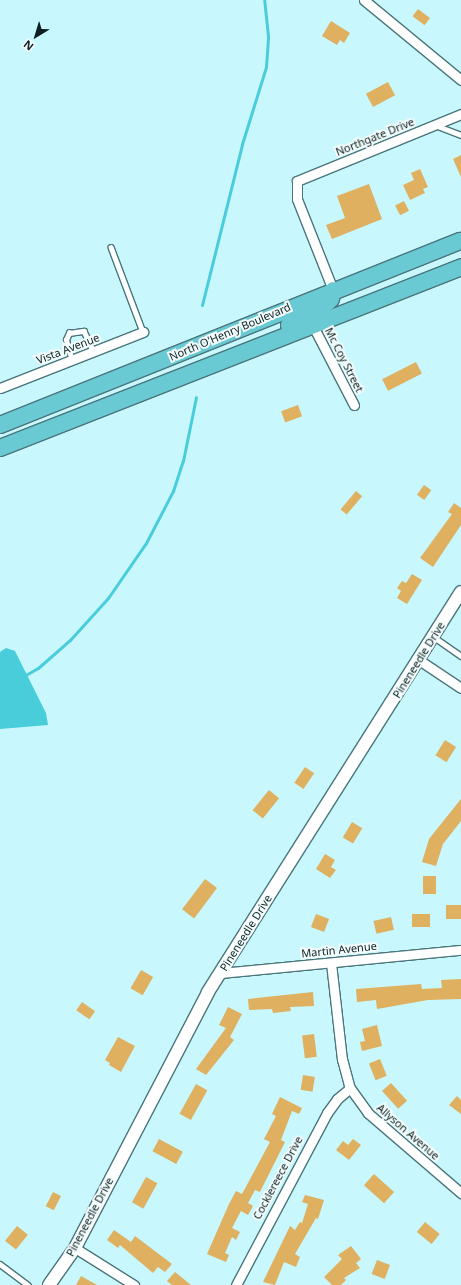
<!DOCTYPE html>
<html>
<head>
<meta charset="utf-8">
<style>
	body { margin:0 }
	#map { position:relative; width:461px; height:1285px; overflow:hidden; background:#c8f7fd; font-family:"Noto Sans",sans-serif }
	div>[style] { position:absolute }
	.water>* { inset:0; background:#4acddb }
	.stream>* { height:3px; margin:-1.5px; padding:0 1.5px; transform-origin:1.5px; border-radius:1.5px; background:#4acddb }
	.building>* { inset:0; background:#deb05f; transform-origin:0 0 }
	.roads { filter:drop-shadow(1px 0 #4a767b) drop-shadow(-1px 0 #4a767b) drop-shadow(0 1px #4a767b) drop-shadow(0 -1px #4a767b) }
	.service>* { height:4.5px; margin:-2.25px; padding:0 2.25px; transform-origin:2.25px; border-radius:2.25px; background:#fff }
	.minor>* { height:9px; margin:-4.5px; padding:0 4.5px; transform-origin:4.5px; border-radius:4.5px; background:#fff }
	.tertiary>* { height:12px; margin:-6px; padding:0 6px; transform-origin:6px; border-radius:6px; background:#fff }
	.trunk>* { height:16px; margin:-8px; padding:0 8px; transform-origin:8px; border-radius:8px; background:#6acad3 }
	span { translate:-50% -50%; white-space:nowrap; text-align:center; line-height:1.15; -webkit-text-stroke:4px #f3fcfd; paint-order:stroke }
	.street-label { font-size:11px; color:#0d1f21 }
	.north { position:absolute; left:16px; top:16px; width:40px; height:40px; -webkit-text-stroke:3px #f3fcfd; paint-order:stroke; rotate:218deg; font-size:11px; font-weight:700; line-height:16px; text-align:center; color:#0d1f21 }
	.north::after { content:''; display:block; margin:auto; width:14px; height:18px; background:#0d1f21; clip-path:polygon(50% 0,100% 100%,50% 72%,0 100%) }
</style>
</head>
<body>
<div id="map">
	<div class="water">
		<i style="clip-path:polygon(6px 648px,15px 651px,46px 713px,48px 725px,0 729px,0 652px)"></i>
	</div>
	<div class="stream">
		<i style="left:202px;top:305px;width:166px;rotate:-76deg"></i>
		<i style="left:242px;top:144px;width:81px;rotate:-72.7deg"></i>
		<i style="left:266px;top:67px;width:31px;rotate:-86deg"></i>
		<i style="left:268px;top:36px;width:36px;rotate:-96deg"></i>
		<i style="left:24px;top:676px;width:16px;rotate:-30deg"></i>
		<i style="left:38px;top:668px;width:43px;rotate:-41.2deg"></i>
		<i style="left:70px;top:640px;width:57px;rotate:-47.9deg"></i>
		<i style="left:108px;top:598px;width:67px;rotate:-55.4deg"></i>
		<i style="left:146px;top:543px;width:59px;rotate:-62.6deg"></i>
		<i style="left:173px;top:491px;width:32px;rotate:-72deg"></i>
		<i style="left:183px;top:461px;width:65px;rotate:-78.5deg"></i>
	</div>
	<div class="building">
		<i style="left:418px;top:9px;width:15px;height:9px;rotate:37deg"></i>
		<i style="clip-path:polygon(331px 21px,350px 33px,344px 43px,340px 40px,337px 45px,322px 36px)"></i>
		<i style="left:388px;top:82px;width:15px;height:25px;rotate:62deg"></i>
		<i style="clip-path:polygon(461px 155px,461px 177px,453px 159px)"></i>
		<i style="clip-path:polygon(420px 169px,428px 187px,423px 189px,425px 193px,410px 200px,403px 185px,414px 180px,411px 173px)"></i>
		<i style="clip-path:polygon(369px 184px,382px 219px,332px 239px,326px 225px,345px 218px,337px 196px)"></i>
		<i style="left:404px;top:201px;width:11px;height:10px;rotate:63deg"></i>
		<i style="left:416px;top:362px;width:13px;height:38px;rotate:63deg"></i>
		<i style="left:298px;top:405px;width:12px;height:18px;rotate:70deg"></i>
		<i style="left:424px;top:485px;width:9px;height:12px;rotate:36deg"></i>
		<i style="left:356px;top:491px;width:8px;height:24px;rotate:40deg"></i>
		<i style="clip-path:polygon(454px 503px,461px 508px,461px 525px,433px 567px,420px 558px,452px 514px,448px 512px)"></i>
		<i style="clip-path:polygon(412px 574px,422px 580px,407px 604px,397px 598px,401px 591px,397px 588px,402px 581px,406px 583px)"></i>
		<i style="left:445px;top:740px;width:13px;height:18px;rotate:32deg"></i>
		<i style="left:305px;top:767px;width:11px;height:19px;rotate:34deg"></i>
		<i style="left:269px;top:790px;width:13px;height:26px;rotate:39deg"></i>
		<i style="clip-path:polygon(461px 799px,461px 821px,443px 844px,436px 866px,422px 862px,429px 839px)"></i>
		<i style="left:352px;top:822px;width:12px;height:18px;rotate:31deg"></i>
		<i style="clip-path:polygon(325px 854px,335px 860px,331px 867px,336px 870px,330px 878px,316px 869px)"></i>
		<i style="left:423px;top:876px;width:13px;height:18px"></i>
		<i style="left:205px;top:879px;width:15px;height:38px;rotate:37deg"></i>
		<i style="left:461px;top:905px;width:14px;height:15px;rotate:90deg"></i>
		<i style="left:316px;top:914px;width:14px;height:14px;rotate:21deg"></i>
		<i style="left:412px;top:914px;width:18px;height:13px"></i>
		<i style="left:391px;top:917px;width:13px;height:18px;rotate:77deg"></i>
		<i style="left:141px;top:970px;width:14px;height:21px;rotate:30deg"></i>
		<i style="clip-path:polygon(461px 979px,461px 999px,428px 1000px,377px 1009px,376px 1000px,357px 1002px,356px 989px,421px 984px,422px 989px,442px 988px,441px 980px)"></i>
		<i style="clip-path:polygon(313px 992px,314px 1006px,290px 1007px,291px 1011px,273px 1013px,272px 1009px,249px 1010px,248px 999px)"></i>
		<i style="left:82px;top:1002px;width:16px;height:10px;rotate:35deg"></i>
		<i style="clip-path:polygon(228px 1007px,242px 1014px,230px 1037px,234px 1040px,206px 1075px,196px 1069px,226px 1028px,219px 1025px)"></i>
		<i style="clip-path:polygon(377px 1025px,382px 1046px,362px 1051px,360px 1042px,365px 1041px,362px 1029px)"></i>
		<i style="left:314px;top:1034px;width:23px;height:12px;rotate:83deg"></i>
		<i style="clip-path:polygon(118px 1037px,135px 1046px,121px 1072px,109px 1065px,110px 1063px,105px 1060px)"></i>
		<i style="left:380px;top:1059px;width:18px;height:12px;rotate:68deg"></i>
		<i style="left:303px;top:1075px;width:12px;height:15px;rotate:9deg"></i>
		<i style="left:391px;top:1083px;width:24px;height:12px;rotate:48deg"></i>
		<i style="left:196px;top:1084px;width:13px;height:34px;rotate:29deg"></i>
		<i style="clip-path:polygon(457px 1096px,461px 1100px,461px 1114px,449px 1105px)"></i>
		<i style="clip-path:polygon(280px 1097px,302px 1108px,299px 1114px,292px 1111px,281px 1140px,285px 1142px,260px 1192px,255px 1190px,248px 1203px,253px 1206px,248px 1215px,241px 1211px,232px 1228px,240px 1232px,236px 1240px,232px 1237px,225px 1253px,229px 1255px,226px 1262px,207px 1254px,229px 1204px,236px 1191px,242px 1194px,270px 1142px,264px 1139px,276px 1116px,272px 1114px)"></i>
		<i style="left:159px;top:1139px;width:27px;height:14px;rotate:28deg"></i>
		<i style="clip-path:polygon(353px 1139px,361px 1145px,349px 1160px,336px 1150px,343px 1141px,348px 1145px)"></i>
		<i style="left:374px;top:1174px;width:27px;height:15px;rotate:42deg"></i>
		<i style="left:146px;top:1177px;width:13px;height:29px;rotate:29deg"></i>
		<i style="left:53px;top:1192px;width:9px;height:16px;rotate:27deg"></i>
		<i style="clip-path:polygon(305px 1195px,324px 1200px,318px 1219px,316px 1218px,295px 1254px,300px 1257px,296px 1267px,284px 1262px,275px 1285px,263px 1282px,290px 1226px,295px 1230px,300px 1222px,302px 1223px,308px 1204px,302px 1202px)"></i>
		<i style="left:425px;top:1222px;width:19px;height:13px;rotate:39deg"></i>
		<i style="left:17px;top:1226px;width:14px;height:19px;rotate:39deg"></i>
		<i style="clip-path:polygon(114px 1230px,131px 1242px,135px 1236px,172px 1264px,165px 1272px,158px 1267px,153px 1273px,120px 1245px,118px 1248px,107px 1240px)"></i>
		<i style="clip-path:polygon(351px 1246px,361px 1259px,356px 1263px,360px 1268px,344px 1278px,346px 1280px,341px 1285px,332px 1285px,324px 1277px,342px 1259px,338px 1255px)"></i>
		<i style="left:377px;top:1260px;width:14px;height:15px;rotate:21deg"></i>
		<i style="clip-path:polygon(175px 1272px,191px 1285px,172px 1285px,167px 1281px)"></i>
		<i style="clip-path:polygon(81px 1276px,97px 1285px,76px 1285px)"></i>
	</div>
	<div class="roads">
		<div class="service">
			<i style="left:435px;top:125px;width:28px;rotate:21deg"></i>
			<i style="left:111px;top:247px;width:91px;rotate:69.4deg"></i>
			<i style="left:72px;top:361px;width:22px;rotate:-106deg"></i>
			<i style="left:66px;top:340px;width:8px;rotate:-67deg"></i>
			<i style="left:69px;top:333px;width:15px;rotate:-8deg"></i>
			<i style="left:84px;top:331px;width:23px;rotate:65deg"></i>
			<i style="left:434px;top:637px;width:33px;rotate:35deg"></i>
			<i style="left:0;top:1264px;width:35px;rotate:37deg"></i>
		</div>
		<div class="minor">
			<i style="left:364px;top:0;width:126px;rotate:39.5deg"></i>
			<i style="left:333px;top:290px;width:98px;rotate:-111.6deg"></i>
			<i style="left:297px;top:199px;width:18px;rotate:-90deg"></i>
			<i style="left:297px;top:181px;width:177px;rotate:-22.2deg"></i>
			<i style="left:313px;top:326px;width:89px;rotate:62.6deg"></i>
			<i style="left:0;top:388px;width:154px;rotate:-21.4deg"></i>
			<i style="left:419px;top:660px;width:50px;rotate:33.7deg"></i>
			<i style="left:331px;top:963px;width:97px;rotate:83.5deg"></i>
			<i style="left:342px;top:1059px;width:30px;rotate:75deg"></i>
			<i style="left:350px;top:1088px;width:31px;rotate:54deg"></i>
			<i style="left:368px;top:1113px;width:123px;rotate:40.7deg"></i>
			<i style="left:220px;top:973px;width:242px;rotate:-5.5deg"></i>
			<i style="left:75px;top:1248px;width:70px;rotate:32.1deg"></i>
			<i style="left:236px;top:1285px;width:195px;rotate:-62.1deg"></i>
			<i style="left:327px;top:1113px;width:17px;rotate:-54deg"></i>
			<i style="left:337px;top:1099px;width:17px;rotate:-40deg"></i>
		</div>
		<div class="tertiary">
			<i style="left:49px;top:1285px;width:45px;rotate:-54.9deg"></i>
			<i style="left:75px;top:1248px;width:288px;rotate:-62.5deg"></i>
			<i style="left:208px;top:992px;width:473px;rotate:-57.7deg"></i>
		</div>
		<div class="trunk">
			<i style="left:289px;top:325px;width:36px;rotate:-27deg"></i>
			<i style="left:321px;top:309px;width:14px;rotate:-45deg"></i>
			<i style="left:331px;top:299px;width:9px;rotate:-77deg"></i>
			<i style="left:0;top:425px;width:496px;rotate:-21.8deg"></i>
			<i style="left:0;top:448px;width:495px;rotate:-21.4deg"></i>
		</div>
	</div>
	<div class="street-label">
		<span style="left:375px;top:137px;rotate:-22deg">Northgate Drive</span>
		<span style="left:230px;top:332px;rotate:-23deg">North O'Henry Boulevard</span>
		<span style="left:68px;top:349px;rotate:-21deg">Vista Avenue</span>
		<span style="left:344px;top:360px;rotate:63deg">Mc Coy Street</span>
		<span style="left:419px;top:660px;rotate:-58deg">Pineneedle Drive</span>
		<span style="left:246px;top:933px;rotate:-58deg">Pineneedle Drive</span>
		<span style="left:339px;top:950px;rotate:-6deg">Martin Avenue</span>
		<span style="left:408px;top:1132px;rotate:41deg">Allyson Avenue</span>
		<span style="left:278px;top:1178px;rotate:-62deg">Cocklereece Drive</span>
		<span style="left:90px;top:1217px;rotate:-62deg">Pineneedle Drive</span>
	</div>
	<div class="north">N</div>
</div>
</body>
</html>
